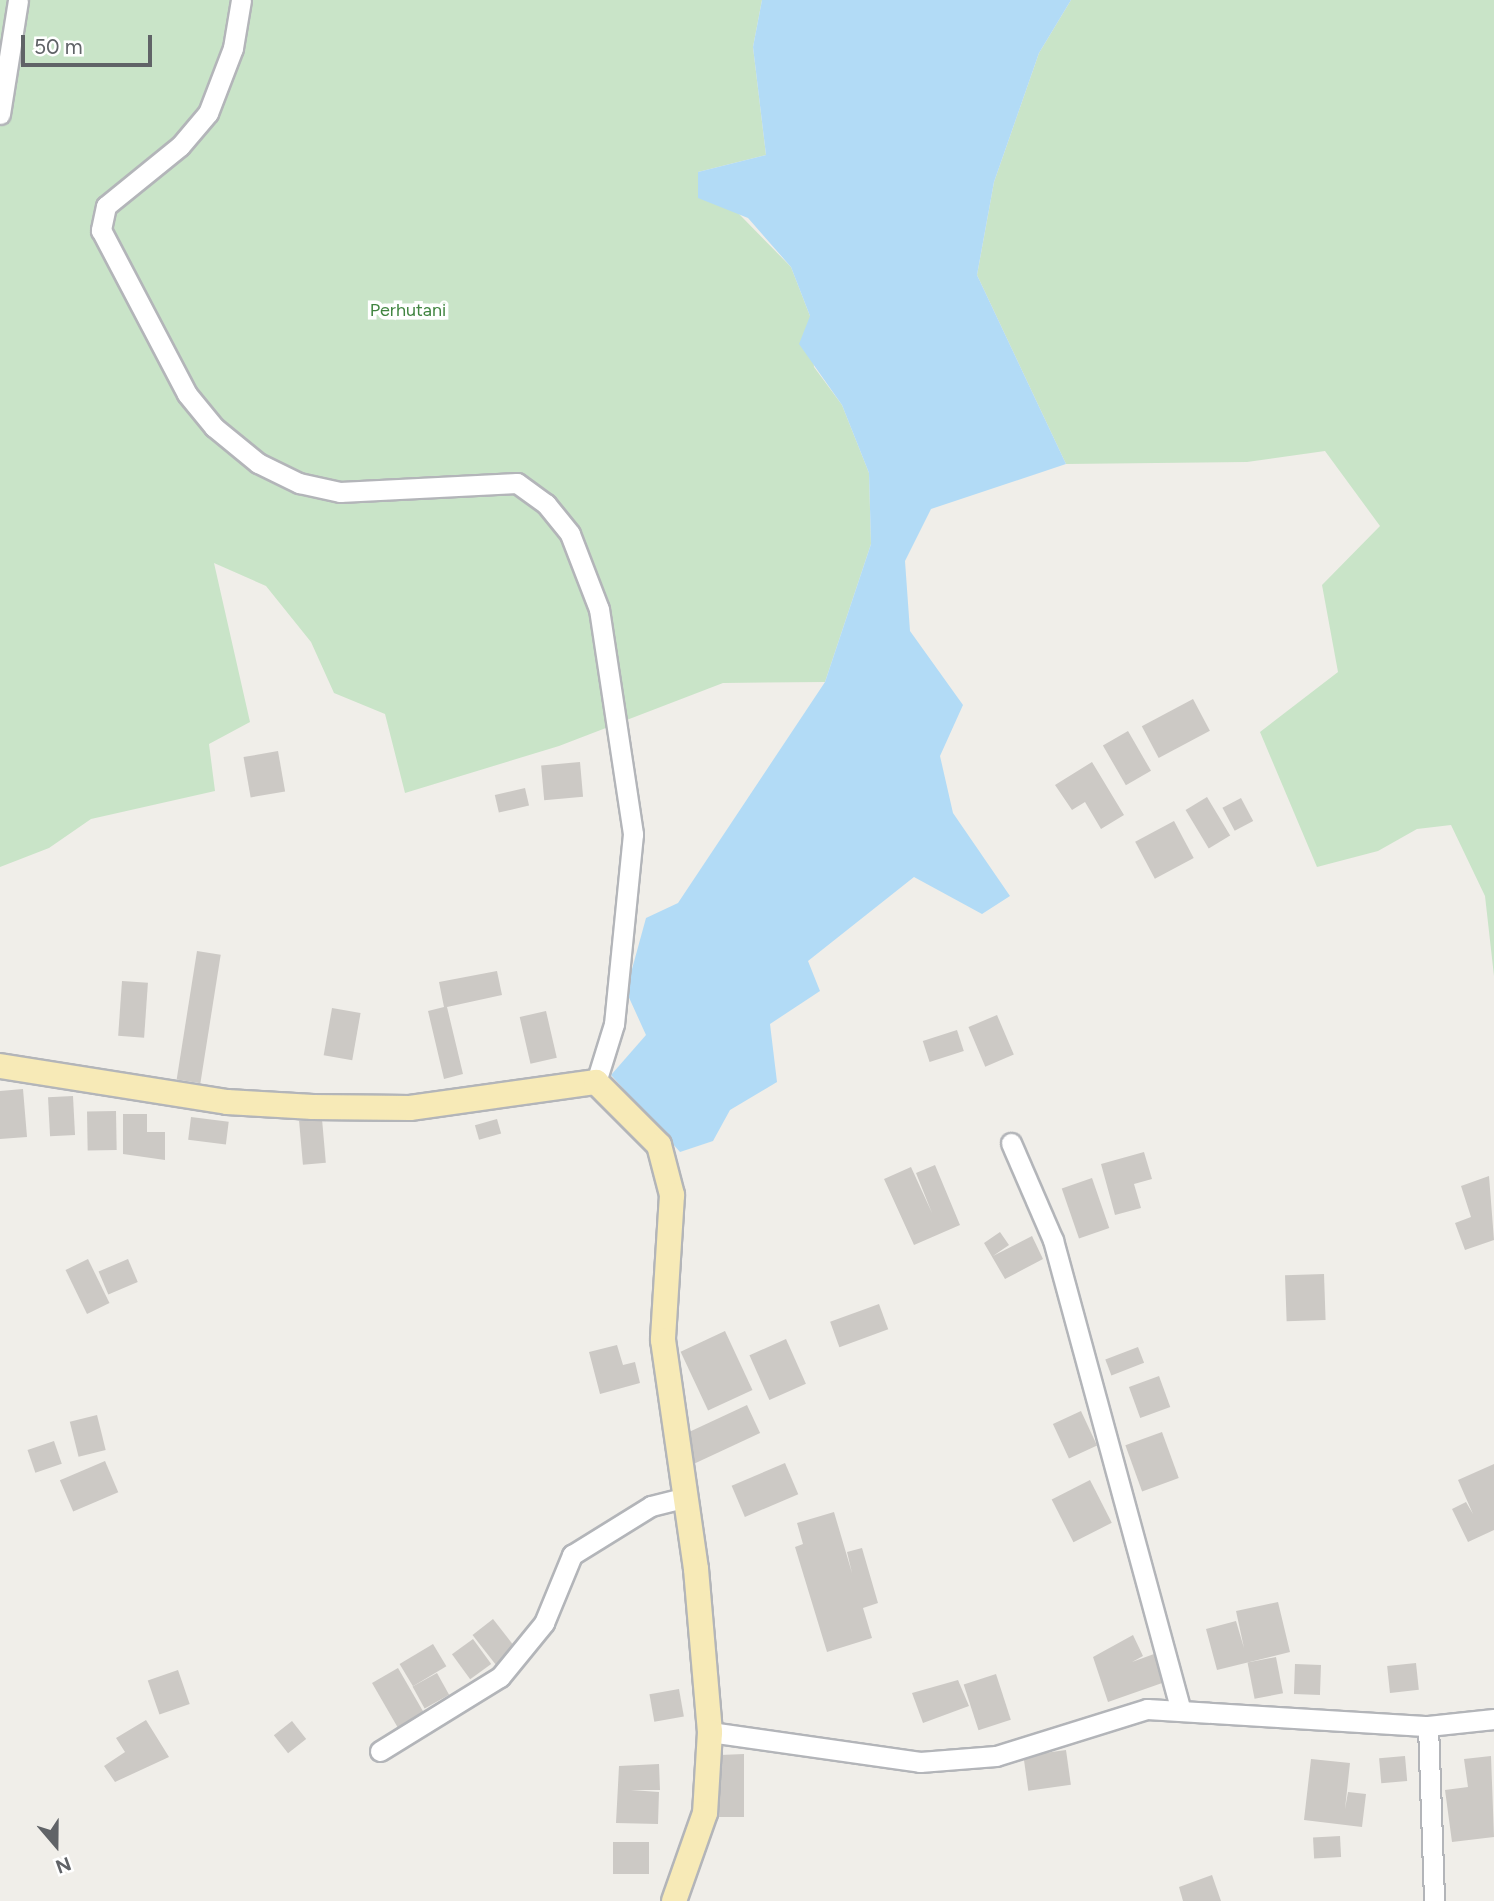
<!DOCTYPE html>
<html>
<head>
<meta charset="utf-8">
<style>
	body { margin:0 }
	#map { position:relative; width:1494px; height:1901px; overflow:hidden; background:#f0eee9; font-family:Figtree,sans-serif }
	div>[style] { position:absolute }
	.green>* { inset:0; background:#c9e4c8 }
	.water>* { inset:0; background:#b2dbf6 }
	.building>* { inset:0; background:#ccc9c5; transform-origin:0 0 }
	.roads { filter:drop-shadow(2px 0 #b3b5b9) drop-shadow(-2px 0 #b3b5b9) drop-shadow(0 2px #b3b5b9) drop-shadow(0 -2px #b3b5b9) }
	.minor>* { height:19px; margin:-9.5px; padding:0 9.5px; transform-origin:9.5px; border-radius:9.5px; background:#fff }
	.major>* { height:24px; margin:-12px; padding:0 12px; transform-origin:12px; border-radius:12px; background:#f7eab7 }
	span { translate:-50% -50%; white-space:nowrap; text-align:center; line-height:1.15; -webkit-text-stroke:7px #fff; paint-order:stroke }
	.park-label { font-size:18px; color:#418541 }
	.north { position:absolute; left:21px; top:1810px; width:70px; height:70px; -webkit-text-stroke:5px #fff; paint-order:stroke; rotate:160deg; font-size:19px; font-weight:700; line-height:28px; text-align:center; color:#606367 }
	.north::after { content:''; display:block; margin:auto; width:24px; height:32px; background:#606367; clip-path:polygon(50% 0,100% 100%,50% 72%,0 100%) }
	.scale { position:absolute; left:21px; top:35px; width:131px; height:32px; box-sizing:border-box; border:4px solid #606367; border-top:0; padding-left:9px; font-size:21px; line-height:24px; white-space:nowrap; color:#606367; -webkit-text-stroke:5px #fff; paint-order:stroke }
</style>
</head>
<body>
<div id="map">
	<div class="green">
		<i style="clip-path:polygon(0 0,762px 0,753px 47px,766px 155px,698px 172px,791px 267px,810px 316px,814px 367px,842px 405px,869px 473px,871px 544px,825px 682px,723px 683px,559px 746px,405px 793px,385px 714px,334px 693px,311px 642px,266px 586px,214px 563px,250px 722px,209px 744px,215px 791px,91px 819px,49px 848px,0 867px)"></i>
		<i style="clip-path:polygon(1071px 0,1494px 0,1494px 976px,1485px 896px,1451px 825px,1417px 829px,1378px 851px,1317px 867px,1260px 732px,1338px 672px,1322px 585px,1380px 526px,1325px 451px,1247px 462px,1066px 464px,977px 275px,994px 182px,1039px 53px)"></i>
	</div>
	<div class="water">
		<i style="clip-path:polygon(762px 0,1071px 0,1039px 53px,994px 182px,977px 275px,1066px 464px,931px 509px,905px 561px,910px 631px,963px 705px,940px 756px,953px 813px,1010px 896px,982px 914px,914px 877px,808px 961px,820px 991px,770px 1024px,777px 1082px,730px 1110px,713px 1141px,680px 1152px,611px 1075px,646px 1035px,626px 991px,646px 918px,678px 903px,825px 682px,871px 544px,869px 473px,842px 405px,799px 344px,810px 316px,791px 267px,748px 218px,698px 198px,698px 172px,766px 155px,753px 47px)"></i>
	</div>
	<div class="building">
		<i style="left:1193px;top:699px;width:36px;height:58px;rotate:62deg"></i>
		<i style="left:1128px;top:731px;width:46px;height:29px;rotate:60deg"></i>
		<i style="left:278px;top:751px;width:41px;height:35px;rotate:80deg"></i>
		<i style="left:580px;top:762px;width:35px;height:39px;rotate:85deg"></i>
		<i style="clip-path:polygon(1092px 762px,1124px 815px,1101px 829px,1085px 802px,1072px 810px,1055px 785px)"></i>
		<i style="left:525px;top:788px;width:18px;height:31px;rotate:77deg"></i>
		<i style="left:1207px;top:797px;width:45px;height:25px;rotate:59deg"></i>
		<i style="left:1241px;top:798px;width:26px;height:21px;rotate:62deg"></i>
		<i style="left:1174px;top:821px;width:42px;height:44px;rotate:62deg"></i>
		<i style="left:197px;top:951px;width:24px;height:130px;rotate:9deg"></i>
		<i style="clip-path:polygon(497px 971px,502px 995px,447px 1007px,463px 1074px,444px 1079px,428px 1011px,444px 1007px,439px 982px)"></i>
		<i style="left:122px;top:981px;width:26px;height:55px;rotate:4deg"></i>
		<i style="left:332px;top:1008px;width:29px;height:48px;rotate:10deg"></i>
		<i style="left:546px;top:1011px;width:48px;height:27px;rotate:77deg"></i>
		<i style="left:997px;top:1015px;width:43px;height:31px;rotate:67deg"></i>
		<i style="left:957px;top:1030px;width:22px;height:36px;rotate:72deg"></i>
		<i style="clip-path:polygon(23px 1089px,27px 1137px,0 1139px,0 1091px)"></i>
		<i style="left:73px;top:1096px;width:39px;height:25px;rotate:87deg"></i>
		<i style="left:116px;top:1111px;width:39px;height:29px;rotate:89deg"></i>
		<i style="clip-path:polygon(123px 1114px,147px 1114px,147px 1132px,165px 1132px,165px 1160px,123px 1154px)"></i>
		<i style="left:191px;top:1117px;width:38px;height:23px;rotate:7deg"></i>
		<i style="left:322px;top:1119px;width:44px;height:23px;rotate:85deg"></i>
		<i style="left:497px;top:1119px;width:15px;height:23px;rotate:74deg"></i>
		<i style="clip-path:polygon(1144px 1152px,1152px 1179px,1134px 1184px,1141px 1208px,1115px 1215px,1101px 1164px)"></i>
		<i style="clip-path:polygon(935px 1165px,960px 1225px,914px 1245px,884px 1179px,911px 1167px,932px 1213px,916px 1173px)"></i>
		<i style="clip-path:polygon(1489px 1176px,1494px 1240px,1465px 1250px,1455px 1223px,1471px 1217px,1461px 1186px)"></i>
		<i style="left:1092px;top:1178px;width:53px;height:32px;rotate:71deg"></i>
		<i style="clip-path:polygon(1000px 1232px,1009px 1245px,993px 1256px,1032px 1236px,1043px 1259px,1005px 1279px,984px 1243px)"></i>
		<i style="left:88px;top:1259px;width:49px;height:25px;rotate:64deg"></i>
		<i style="left:128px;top:1259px;width:25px;height:32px;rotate:67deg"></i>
		<i style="left:1324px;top:1274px;width:46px;height:39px;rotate:88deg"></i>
		<i style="left:879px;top:1304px;width:27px;height:52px;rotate:70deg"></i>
		<i style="left:725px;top:1331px;width:65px;height:49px;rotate:65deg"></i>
		<i style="left:786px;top:1339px;width:49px;height:40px;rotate:66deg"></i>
		<i style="clip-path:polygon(617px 1345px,623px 1365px,635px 1362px,640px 1383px,600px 1394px,589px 1352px)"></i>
		<i style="left:1138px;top:1347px;width:17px;height:35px;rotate:69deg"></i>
		<i style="left:1159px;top:1376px;width:33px;height:32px;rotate:70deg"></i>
		<i style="left:747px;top:1405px;width:31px;height:74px;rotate:65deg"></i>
		<i style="left:1081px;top:1411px;width:38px;height:31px;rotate:65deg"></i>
		<i style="left:97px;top:1415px;width:36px;height:28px;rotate:76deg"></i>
		<i style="left:1162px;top:1432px;width:49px;height:39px;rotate:70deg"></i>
		<i style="left:54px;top:1441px;width:24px;height:28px;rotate:71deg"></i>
		<i style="left:105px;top:1461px;width:34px;height:49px;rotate:67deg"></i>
		<i style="left:785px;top:1463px;width:34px;height:58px;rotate:67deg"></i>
		<i style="clip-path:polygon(1494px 1464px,1494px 1530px,1468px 1542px,1452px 1509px,1466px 1502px,1473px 1514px,1458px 1480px)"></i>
		<i style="left:1090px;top:1480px;width:48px;height:43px;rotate:63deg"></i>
		<i style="clip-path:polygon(834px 1512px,852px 1573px,847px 1552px,862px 1548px,878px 1603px,863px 1608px,872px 1638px,827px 1652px,795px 1547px,803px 1544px,797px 1523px)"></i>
		<i style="clip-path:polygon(1278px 1602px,1290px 1652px,1217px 1670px,1206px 1629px,1236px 1621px,1244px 1648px,1236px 1611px)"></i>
		<i style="left:493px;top:1619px;width:41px;height:26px;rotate:52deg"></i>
		<i style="clip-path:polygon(1133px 1635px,1143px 1656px,1132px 1662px,1154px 1654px,1165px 1682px,1108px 1702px,1093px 1657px)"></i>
		<i style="left:473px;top:1639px;width:31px;height:26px;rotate:54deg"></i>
		<i style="left:433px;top:1644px;width:26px;height:39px;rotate:59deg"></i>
		<i style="left:1276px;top:1657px;width:37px;height:29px;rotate:79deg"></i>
		<i style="left:1416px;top:1663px;width:27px;height:29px;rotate:84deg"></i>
		<i style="left:1295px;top:1664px;width:26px;height:30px;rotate:2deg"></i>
		<i style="left:398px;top:1668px;width:59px;height:30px;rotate:60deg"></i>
		<i style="left:178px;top:1670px;width:36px;height:32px;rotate:71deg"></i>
		<i style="left:437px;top:1673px;width:25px;height:28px;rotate:61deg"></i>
		<i style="left:996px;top:1674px;width:48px;height:34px;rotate:72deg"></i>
		<i style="clip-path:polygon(958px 1680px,969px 1706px,923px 1723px,912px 1693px)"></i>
		<i style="left:679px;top:1689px;width:28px;height:30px;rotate:80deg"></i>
		<i style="clip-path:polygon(146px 1720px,169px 1757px,115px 1782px,104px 1766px,125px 1752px,116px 1738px)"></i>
		<i style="left:292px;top:1721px;width:23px;height:23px;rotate:52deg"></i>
		<i style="left:1066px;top:1750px;width:35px;height:43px;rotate:82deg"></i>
		<i style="clip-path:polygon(744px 1754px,744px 1817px,711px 1817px,710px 1789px,720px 1789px,720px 1755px)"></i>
		<i style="left:1405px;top:1756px;width:25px;height:26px;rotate:85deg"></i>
		<i style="clip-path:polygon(1491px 1756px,1494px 1837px,1452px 1842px,1445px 1790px,1468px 1787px,1464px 1759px)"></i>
		<i style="clip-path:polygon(1311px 1759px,1350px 1763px,1345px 1809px,1348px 1792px,1366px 1794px,1362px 1827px,1304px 1820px)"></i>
		<i style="clip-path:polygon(659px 1764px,660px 1790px,631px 1790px,659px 1792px,658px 1824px,616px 1823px,619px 1766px)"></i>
		<i style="left:1340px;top:1836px;width:21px;height:27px;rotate:87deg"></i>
		<i style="left:613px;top:1842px;width:36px;height:32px"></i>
		<i style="clip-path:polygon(1212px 1875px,1221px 1901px,1183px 1901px,1179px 1887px)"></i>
	</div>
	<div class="roads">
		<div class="minor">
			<i style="left:241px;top:0;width:49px;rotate:99.5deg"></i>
			<i style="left:233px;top:48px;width:70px;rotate:111deg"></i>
			<i style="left:208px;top:113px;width:43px;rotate:130.3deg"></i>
			<i style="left:180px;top:146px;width:95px;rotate:141deg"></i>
			<i style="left:106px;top:206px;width:25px;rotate:102deg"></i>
			<i style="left:101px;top:230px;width:185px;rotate:62.3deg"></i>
			<i style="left:187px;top:394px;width:43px;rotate:50.7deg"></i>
			<i style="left:214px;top:427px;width:57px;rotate:39.3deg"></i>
			<i style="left:258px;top:463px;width:46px;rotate:26deg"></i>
			<i style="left:299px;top:483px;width:42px;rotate:12.4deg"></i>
			<i style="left:340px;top:492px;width:177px;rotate:-2.9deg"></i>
			<i style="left:517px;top:483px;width:36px;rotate:36deg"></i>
			<i style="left:546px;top:504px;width:38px;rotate:51deg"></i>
			<i style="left:570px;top:534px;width:80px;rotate:68.9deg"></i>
			<i style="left:599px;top:609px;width:228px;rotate:81.4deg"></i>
			<i style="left:633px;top:834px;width:191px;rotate:95.7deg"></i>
			<i style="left:614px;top:1024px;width:61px;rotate:107.2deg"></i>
			<i style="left:0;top:114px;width:115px;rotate:-81deg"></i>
			<i style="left:1011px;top:1143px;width:106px;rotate:66.6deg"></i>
			<i style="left:1053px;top:1240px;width:487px;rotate:74.8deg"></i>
			<i style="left:1428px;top:1726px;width:175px;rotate:88deg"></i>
			<i style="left:710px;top:1732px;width:212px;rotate:8.1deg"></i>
			<i style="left:920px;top:1762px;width:76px;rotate:-4.5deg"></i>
			<i style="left:996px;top:1756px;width:158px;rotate:-17.3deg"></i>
			<i style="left:1147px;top:1709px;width:282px;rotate:3.5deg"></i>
			<i style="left:1428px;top:1726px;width:66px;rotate:-6.1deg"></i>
			<i style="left:380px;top:1751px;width:141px;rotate:-31.7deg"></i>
			<i style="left:500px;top:1677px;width:70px;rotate:-50.8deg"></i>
			<i style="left:544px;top:1623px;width:74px;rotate:-67.6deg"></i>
			<i style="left:572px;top:1555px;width:93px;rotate:-31.8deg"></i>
			<i style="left:651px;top:1506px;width:37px;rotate:-14deg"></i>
		</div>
		<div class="major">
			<i style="left:0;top:1066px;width:230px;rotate:9deg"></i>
			<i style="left:227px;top:1102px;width:86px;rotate:3.3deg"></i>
			<i style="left:313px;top:1107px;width:97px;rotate:0.6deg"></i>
			<i style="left:410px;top:1108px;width:188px;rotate:-8deg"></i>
			<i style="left:596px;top:1082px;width:89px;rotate:45deg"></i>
			<i style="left:659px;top:1145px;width:52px;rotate:75.4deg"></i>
			<i style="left:672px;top:1195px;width:145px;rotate:93.6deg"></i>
			<i style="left:663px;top:1340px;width:231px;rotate:81.8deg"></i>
			<i style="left:696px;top:1569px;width:164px;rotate:85.1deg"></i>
			<i style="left:710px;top:1732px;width:81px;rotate:93.5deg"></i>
			<i style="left:705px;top:1813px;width:93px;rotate:109.4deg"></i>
		</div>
	</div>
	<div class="park-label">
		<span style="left:408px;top:310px">Perhutani</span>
	</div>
	<div class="north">N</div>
	<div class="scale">50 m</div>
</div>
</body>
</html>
